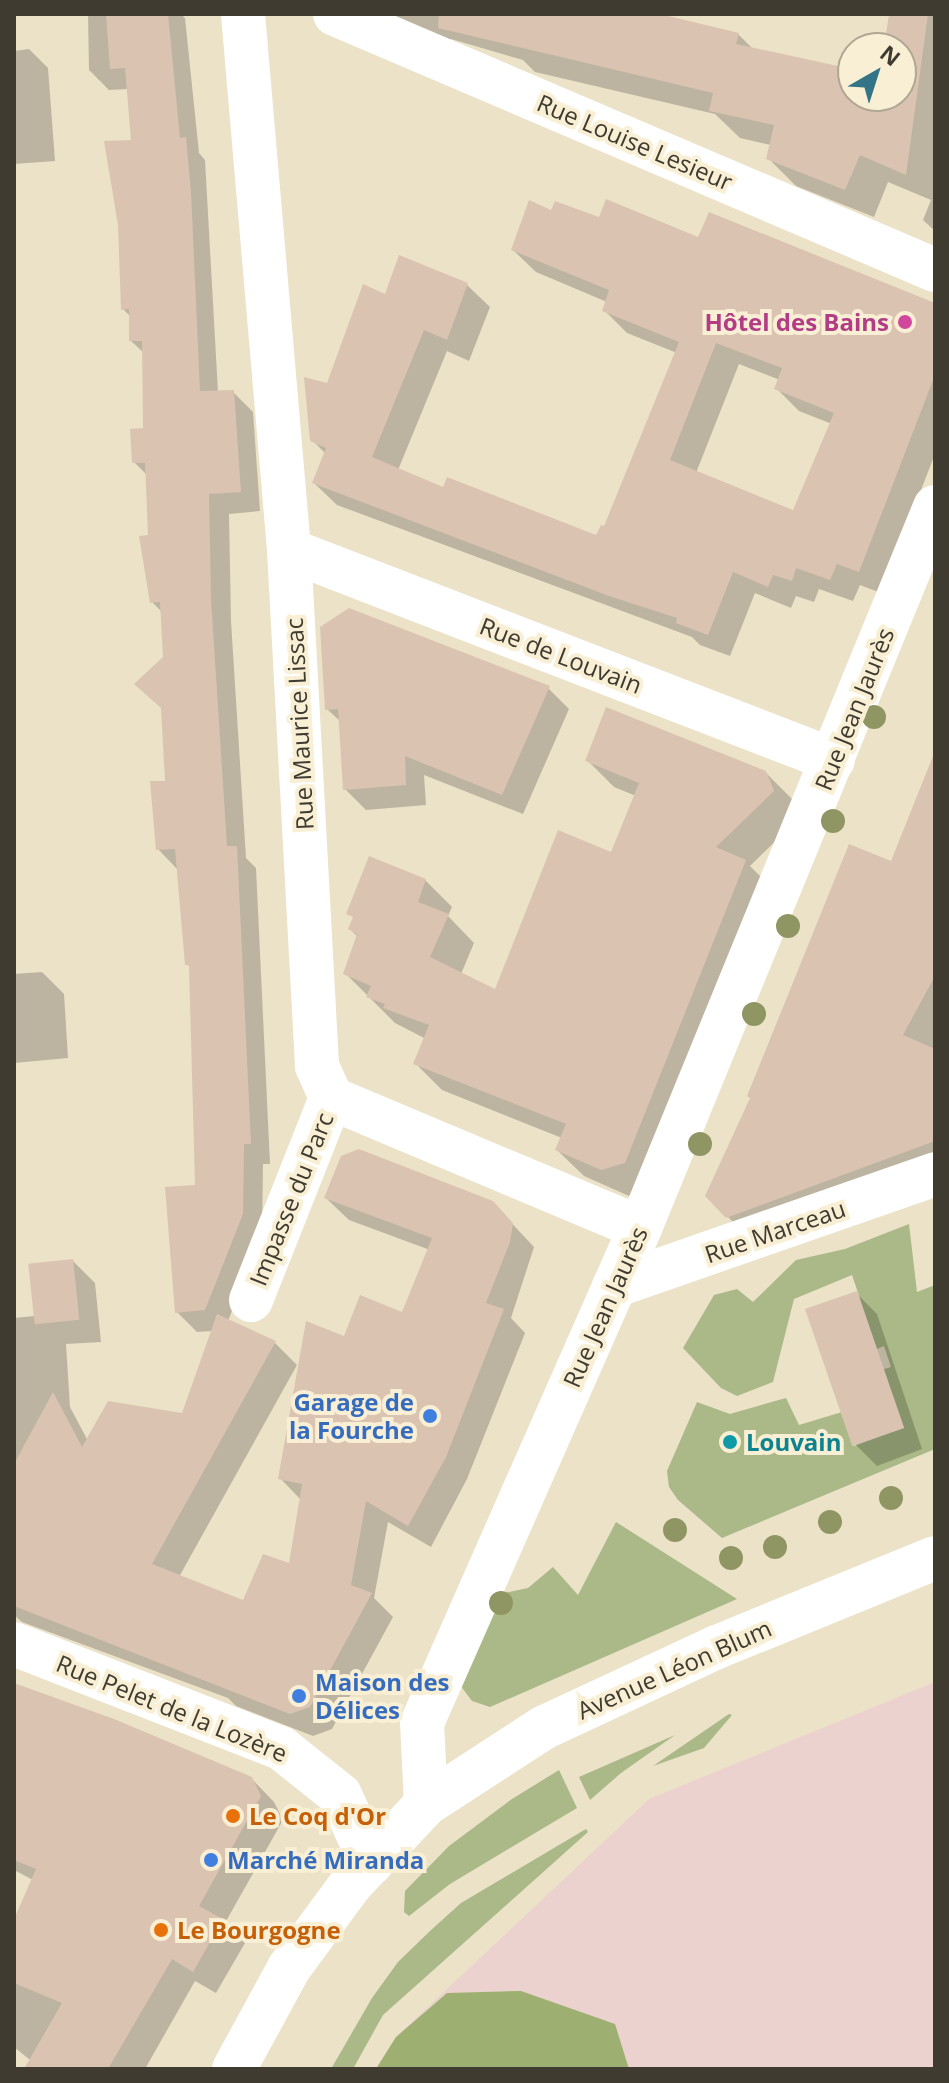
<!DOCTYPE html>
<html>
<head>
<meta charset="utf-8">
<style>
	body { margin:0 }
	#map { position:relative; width:949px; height:2083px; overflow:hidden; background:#ebe2c8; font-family:"Open Sans",sans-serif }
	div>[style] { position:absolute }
	.industrial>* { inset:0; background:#ecd2ce }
	.green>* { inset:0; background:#aab987 }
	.forest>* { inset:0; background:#9db071 }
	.shadow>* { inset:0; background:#0003 }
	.building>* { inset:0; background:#dac4b1; transform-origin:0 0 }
	.street>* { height:44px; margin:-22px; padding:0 22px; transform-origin:22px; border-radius:22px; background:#fff }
	.primary>* { height:44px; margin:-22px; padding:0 22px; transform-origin:22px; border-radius:22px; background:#fff }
	.trees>* { width:24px; height:24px; margin:-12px; border-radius:50%; background:#909663 }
	.dots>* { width:22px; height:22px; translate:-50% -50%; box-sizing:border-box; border:4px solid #f9efd5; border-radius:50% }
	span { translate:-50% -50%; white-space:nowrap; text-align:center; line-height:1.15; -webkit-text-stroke:8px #f9efd5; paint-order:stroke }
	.street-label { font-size:24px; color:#3f3b31 }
	.hotel-label { font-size:24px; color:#b23c85; font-weight:700 }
	.right { translate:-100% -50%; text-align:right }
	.shop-label { font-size:24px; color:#366cbe; font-weight:700 }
	.left { translate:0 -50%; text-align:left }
	.culture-label { font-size:24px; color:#0d838f; font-weight:700 }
	.food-label { font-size:24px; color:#c56008; font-weight:700 }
	.frame { position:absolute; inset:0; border:16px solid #3f3b31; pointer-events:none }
	.north { position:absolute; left:837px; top:32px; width:80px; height:80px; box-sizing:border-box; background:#f9efd5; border:2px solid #afa793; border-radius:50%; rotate:39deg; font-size:22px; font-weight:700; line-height:32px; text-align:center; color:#3f3b31 }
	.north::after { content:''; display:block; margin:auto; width:28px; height:36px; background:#337487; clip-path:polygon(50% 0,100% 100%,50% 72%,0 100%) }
</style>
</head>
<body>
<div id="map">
	<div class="industrial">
		<i style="clip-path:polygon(935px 1682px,935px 2069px,375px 2069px,396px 2037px,649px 1799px)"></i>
	</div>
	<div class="green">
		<i style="clip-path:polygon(909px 1224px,917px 1292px,935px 1285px,935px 1449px,722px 1538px,678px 1500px,669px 1487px,667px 1471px,697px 1402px,730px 1414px,786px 1398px,799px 1425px,842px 1412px,854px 1446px,903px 1428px,881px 1370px,891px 1367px,884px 1346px,877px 1349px,852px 1275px,794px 1299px,773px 1382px,737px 1396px,721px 1388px,683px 1348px,714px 1295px,737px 1289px,753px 1302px,796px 1260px,845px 1249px)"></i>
		<i style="clip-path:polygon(616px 1522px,737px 1599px,490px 1707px,472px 1701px,460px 1685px,495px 1595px,528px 1588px,553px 1567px,578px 1595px)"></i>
		<i style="clip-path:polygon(729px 1714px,732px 1715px,704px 1748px,653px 1766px)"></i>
		<i style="clip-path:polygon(675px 1735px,621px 1773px,590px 1800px,579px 1777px)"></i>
		<i style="clip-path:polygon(559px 1770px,577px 1808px,450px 1884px,409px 1916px,404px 1912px,405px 1891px,449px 1846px,512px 1799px)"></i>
		<i style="clip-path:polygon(586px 1829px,588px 1832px,383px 2015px,353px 2069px,331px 2069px,372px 1998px,398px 1962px,430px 1931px,461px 1903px)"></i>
	</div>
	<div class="forest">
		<i style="clip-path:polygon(521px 1991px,615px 2024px,629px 2069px,376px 2069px,396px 2037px,447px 1993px)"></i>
	</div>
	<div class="shadow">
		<i style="clip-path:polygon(88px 14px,181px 14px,185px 18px,199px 153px,205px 160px,218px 392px,233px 392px,253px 412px,260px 511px,229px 514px,231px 621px,246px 858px,256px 868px,270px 1164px,263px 1164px,262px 1235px,228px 1321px,275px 1343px,297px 1365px,179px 1577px,244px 1602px,291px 1566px,301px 1500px,280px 1478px,345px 1339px,403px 1315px,430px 1250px,349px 1220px,326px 1198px,492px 1202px,534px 1247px,511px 1318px,525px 1333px,467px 1479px,431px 1547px,388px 1522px,374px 1598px,393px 1617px,332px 1729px,313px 1736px,236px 1706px,228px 1698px,22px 1622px,14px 1615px,14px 1318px,34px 1316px,73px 1261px,95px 1283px,101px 1342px,66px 1344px,70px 1407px,88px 1441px,183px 1416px,213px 1331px,197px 1332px,177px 1312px,197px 1187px,191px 968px,187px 964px,178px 870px,158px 849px,167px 783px,165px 658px,162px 612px,152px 602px,148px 476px,134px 462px,145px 430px,144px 353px,131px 341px,131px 317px,123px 309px,133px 142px,128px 89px,109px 90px,89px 70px)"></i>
		<i style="clip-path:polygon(381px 14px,656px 14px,738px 34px,754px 50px,839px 69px,853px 65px,853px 96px,901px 96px,901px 48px,887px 48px,891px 14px,935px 14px,935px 231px,923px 220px,931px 200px,888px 182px,874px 217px,796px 186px,768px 158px,771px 145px,740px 138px,715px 114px,535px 72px,523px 60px,451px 39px,447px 43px)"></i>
		<i style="clip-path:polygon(29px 49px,48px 68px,55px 161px,14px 164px,14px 51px)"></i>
		<i style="clip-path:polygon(evenodd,552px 212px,699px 240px,935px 306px,935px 454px,881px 593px,860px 585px,853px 601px,819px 589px,814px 602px,796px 596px,791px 608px,755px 593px,730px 656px,700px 645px,692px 637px,337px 505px,314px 483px,326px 454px,312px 440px,328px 385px,386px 296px,467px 285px,490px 307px,469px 361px,447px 351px,398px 470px,444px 490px,597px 537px,605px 529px,677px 353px,627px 333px,604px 310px,607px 302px,536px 272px,513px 250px,552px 212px,739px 364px,780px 380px,776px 388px,799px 411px,832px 424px,794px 513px,696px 473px,739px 364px)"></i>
		<i style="clip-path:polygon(548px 688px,569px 709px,523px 814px,424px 775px,426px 805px,366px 810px,345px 789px,341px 722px,327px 709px)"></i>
		<i style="clip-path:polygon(935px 757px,935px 1178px,755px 1244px,728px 1217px,892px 864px)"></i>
		<i style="clip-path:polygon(587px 760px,765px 772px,792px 799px,799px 818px,750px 866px,772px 888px,652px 1189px,629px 1196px,584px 1176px,557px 1150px,562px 1138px,442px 1090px,416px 1064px,426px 1039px,395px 1023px,345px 973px,358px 937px,350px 929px,355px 919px,349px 913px,425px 880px,452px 907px,448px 916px,474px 943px,461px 974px,496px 991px,612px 855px,636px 796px,614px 787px)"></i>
		<i style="clip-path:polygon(42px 972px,64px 994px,68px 1058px,14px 1063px,14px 974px)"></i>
		<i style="clip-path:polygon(856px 1293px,877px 1314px,922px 1449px,877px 1466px,856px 1445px)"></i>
		<i style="clip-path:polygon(14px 1685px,251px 1778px,274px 1802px,283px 1820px,225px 1923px,245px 1943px,216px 1993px,195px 1981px,145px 2069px,32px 2069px,35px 2064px,14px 2047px,14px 1924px,33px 1880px,14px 1870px)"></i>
	</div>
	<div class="building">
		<i style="clip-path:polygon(106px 14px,168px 14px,180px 138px,186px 137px,191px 192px,200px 391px,234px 390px,241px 492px,209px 494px,211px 599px,227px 846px,237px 846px,251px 1144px,244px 1144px,243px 1214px,205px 1310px,175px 1313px,165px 1187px,195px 1185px,189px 965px,185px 965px,175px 849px,156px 850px,150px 781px,165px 781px,161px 708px,134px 684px,163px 657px,160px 602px,150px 603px,139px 536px,148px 535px,145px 463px,132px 463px,130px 429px,143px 428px,142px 341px,129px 341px,129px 309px,121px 310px,118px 225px,104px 141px,131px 140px,125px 68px,110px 69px)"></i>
		<i style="clip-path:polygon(439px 14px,660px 14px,739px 33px,736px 44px,838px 66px,839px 62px,853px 63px,853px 96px,901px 96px,901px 48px,884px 48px,889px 14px,928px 14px,906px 175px,860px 155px,845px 190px,766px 159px,774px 125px,709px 111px,713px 93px,438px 28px)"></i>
		<i style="clip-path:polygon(evenodd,606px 199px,698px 237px,709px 212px,935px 303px,935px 375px,859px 572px,837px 564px,830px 580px,796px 568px,792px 581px,773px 575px,768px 587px,733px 572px,708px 635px,676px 623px,677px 618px,609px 596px,312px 483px,326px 448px,310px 441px,304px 377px,327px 383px,363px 284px,385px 294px,399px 255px,468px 283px,447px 340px,424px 330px,372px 457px,443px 487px,447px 477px,596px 535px,601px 525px,604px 526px,679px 342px,602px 311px,609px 290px,511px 250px,529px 200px,551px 210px,555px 201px,599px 217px,606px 199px,716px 343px,782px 368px,774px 389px,834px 413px,793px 510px,670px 460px,716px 343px)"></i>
		<i style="clip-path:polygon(349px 608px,550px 686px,502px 795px,405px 756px,406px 785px,343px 790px,338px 709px,325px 710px,320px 627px)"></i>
		<i style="clip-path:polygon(606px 707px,766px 771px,774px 791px,716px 847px,746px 860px,625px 1163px,601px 1170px,555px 1150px,566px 1124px,413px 1064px,429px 1025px,383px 1008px,385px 1004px,366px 997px,371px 986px,343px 974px,357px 934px,348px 929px,353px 917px,346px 914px,369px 856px,426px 879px,418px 902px,449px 914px,430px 957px,495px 989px,558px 830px,611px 852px,639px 783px,585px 761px)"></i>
		<i style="clip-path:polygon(933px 756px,935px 976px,903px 1035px,935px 1049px,935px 1141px,726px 1218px,705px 1196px,750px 1098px,747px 1096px,849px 844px,891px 861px)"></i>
		<i style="clip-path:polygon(359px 1149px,493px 1201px,513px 1223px,510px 1242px,486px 1303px,504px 1309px,446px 1457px,408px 1526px,366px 1501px,351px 1585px,372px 1593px,310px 1707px,290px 1714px,14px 1606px,14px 1464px,53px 1392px,82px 1447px,108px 1401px,182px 1413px,217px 1314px,276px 1341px,152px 1564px,243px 1600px,263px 1554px,289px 1563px,302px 1484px,278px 1479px,306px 1321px,344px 1336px,360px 1295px,402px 1312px,432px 1238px,324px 1198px,341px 1156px)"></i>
		<i style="left:73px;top:1259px;width:61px;height:45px;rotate:84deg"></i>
		<i style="left:857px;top:1291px;width:145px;height:55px;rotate:71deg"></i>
		<i style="clip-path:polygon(14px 1683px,114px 1719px,252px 1777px,261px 1796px,199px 1906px,223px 1919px,193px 1972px,172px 1959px,108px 2069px,24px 2069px,62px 2003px,14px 1983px,14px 1919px,36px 1869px,14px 1860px)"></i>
	</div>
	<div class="street">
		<i style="left:243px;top:14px;width:538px;rotate:85.09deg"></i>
		<i style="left:289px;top:550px;width:517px;rotate:86.89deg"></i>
		<i style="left:317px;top:1066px;width:35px;rotate:66deg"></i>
		<i style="left:331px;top:1098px;width:335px;rotate:22.8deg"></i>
		<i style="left:335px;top:14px;width:652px;rotate:23.11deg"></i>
		<i style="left:289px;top:550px;width:583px;rotate:21.11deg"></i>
		<i style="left:614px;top:1286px;width:340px;rotate:-19.2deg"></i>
		<i style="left:251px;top:1300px;width:217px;rotate:-68.4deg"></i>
		<i style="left:14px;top:1644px;width:287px;rotate:21.3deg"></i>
		<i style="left:281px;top:1748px;width:75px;rotate:38.5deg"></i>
		<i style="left:340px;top:1795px;width:75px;rotate:65.5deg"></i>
		<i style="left:426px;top:1804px;width:81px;rotate:-92.8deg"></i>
		<i style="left:422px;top:1723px;width:541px;rotate:-66.23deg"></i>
		<i style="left:640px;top:1228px;width:779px;rotate:-67.75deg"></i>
	</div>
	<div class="primary">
		<i style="left:234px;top:2069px;width:115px;rotate:-61.4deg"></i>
		<i style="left:289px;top:1968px;width:104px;rotate:-53.6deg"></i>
		<i style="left:351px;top:1884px;width:110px;rotate:-46.8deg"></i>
		<i style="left:426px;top:1804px;width:140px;rotate:-33deg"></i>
		<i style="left:543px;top:1728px;width:192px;rotate:-25deg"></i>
		<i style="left:717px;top:1647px;width:235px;rotate:-22.2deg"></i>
	</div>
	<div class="trees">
		<i style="left:874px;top:717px"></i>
		<i style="left:833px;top:821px"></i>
		<i style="left:788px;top:926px"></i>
		<i style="left:754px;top:1014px"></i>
		<i style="left:700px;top:1144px"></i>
		<i style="left:891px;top:1498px"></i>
		<i style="left:830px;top:1522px"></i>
		<i style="left:675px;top:1530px"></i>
		<i style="left:775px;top:1547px"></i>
		<i style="left:731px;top:1558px"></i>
		<i style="left:501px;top:1603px"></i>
	</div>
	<div class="dots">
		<i style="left:905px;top:322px;background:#d1479c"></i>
		<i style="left:430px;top:1416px;background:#3f7fe0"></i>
		<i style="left:730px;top:1442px;background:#0f9aa8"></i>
		<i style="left:299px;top:1696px;background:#3f7fe0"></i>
		<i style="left:233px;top:1816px;background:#e8710a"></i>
		<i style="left:211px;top:1860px;background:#3f7fe0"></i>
		<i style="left:161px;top:1930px;background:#e8710a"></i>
	</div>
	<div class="street-label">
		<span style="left:635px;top:142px;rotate:23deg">Rue Louise Lesieur</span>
		<span style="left:561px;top:655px;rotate:21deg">Rue de Louvain</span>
		<span style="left:854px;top:709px;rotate:-68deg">Rue Jean Jaurès</span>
		<span style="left:299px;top:724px;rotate:-93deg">Rue Maurice Lissac</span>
		<span style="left:291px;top:1199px;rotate:-68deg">Impasse du Parc</span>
		<span style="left:775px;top:1231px;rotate:-19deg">Rue Marceau</span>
		<span style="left:605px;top:1307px;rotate:-66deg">Rue Jean Jaurès</span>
		<span style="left:674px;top:1669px;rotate:-24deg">Avenue Léon Blum</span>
		<span style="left:172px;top:1708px;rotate:22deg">Rue Pelet de la Lozère</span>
	</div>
	<div class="hotel-label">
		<span class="right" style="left:889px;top:322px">Hôtel des Bains</span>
	</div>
	<div class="shop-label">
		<span class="right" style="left:414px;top:1416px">Garage de<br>la Fourche</span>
		<span class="left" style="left:315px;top:1696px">Maison des<br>Délices</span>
		<span class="left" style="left:227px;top:1860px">Marché Miranda</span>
	</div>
	<div class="culture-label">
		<span class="left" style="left:746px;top:1442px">Louvain</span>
	</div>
	<div class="food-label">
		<span class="left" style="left:249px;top:1816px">Le Coq d'Or</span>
		<span class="left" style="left:177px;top:1930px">Le Bourgogne</span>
	</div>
	<div class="frame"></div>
	<div class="north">N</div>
</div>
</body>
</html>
